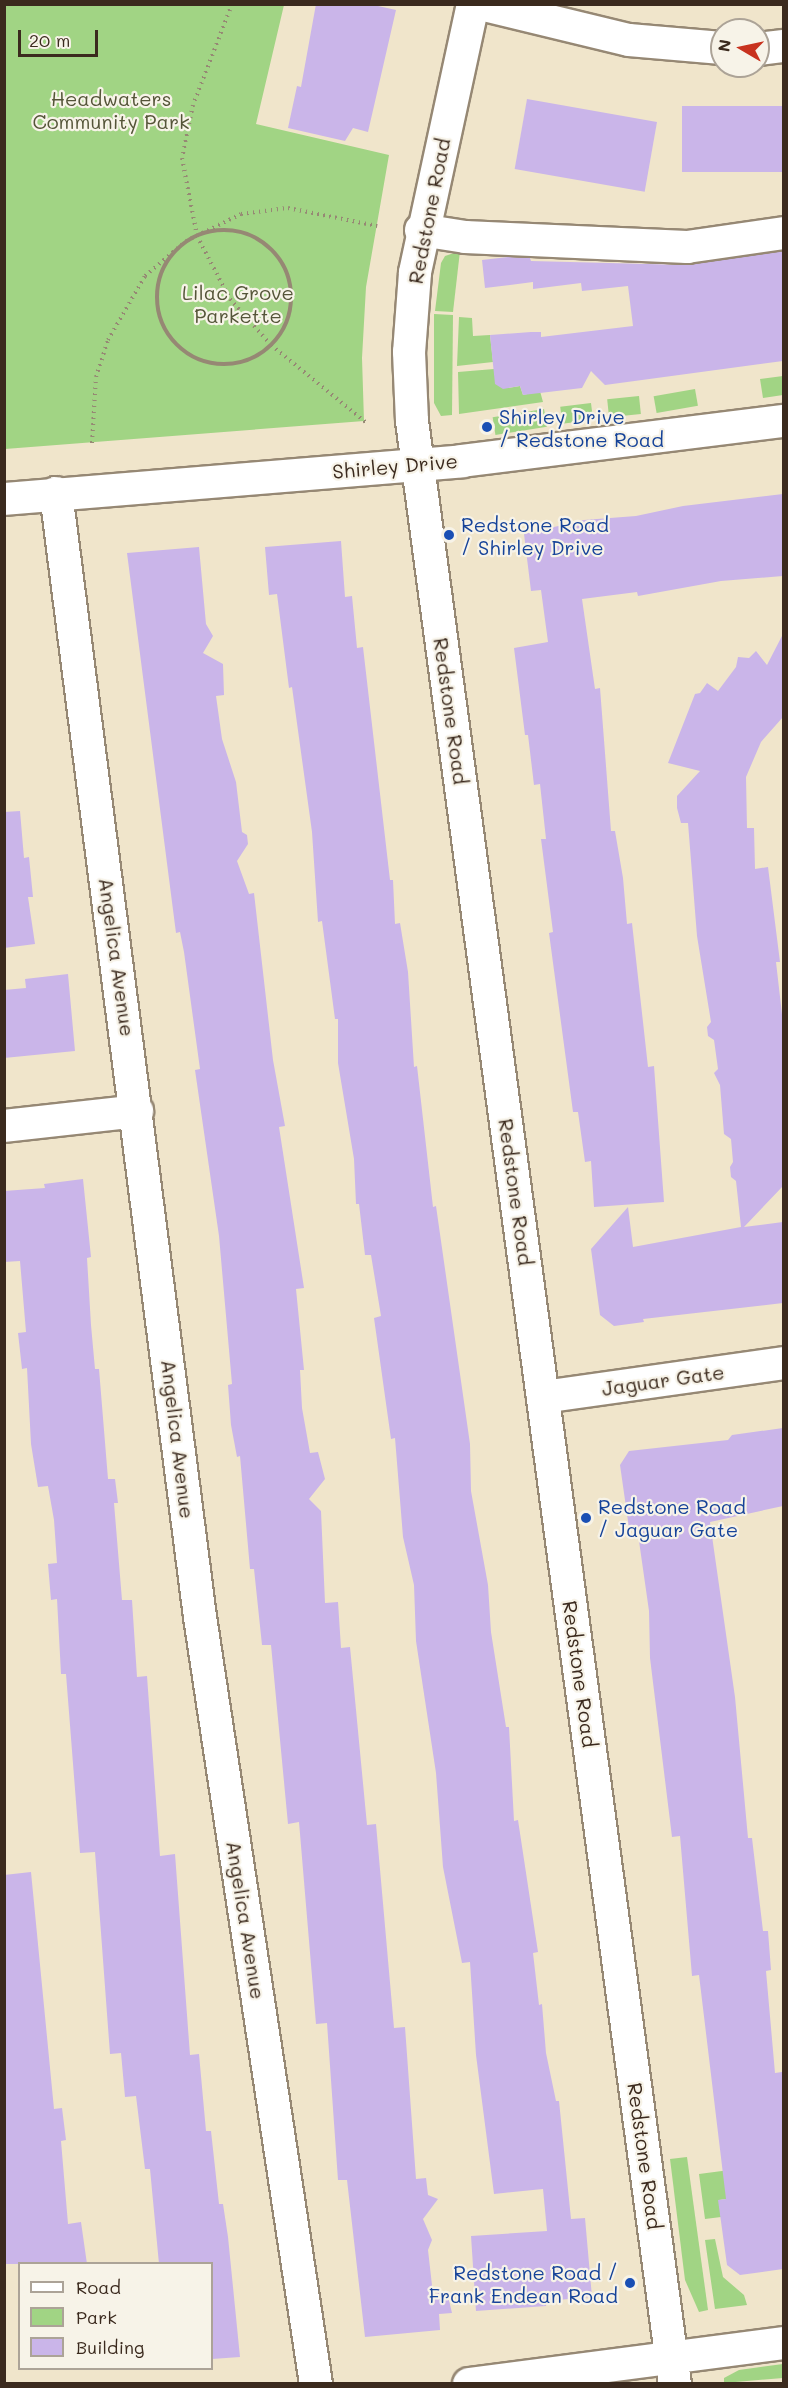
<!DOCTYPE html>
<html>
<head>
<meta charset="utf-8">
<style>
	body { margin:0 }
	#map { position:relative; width:788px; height:2388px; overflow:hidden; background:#f0e5cb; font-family:Mali,sans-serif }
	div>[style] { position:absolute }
	.green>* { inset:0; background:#a1d484; transform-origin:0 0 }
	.building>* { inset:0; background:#cab5e9; transform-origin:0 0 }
	.path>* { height:4px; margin-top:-2px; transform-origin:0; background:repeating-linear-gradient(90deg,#968874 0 1.5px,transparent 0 6px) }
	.path>.ring { margin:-2px; padding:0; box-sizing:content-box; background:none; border:4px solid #968874; border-radius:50% }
	.roads { filter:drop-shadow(2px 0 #968874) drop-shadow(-2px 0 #968874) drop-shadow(0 2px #968874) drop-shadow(0 -2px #968874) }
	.minor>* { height:32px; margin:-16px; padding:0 16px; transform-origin:16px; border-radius:16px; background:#fff }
	.dots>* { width:16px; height:16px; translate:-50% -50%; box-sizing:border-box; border:3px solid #f7f3e8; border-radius:50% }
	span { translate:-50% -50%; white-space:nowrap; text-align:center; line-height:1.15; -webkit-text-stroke:4.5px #f7f3e8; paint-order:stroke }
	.park-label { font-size:20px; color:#545438 }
	.street-label { font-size:20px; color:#3b2a1e }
	.transit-label { font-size:20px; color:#164399 }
	.left { translate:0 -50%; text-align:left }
	.right { translate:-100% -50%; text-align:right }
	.frame { position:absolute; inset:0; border:6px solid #3b2a1e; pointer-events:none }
	.legend { position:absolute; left:18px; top:2262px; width:195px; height:108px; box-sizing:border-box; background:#f7f3e8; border:2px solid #aca397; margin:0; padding:8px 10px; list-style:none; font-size:18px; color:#3b2a1e }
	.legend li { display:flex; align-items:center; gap:12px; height:30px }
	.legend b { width:30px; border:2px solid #aca397 }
	.north { position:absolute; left:710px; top:18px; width:60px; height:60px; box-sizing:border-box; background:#f7f3e8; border:2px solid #aca397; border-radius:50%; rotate:279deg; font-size:16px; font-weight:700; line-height:24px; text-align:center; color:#3b2a1e }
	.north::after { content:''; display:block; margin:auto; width:21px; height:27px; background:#c8321e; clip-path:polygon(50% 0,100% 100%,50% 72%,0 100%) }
	.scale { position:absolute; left:18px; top:30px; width:80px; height:27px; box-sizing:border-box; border:3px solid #3b2a1e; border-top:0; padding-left:8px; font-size:18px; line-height:21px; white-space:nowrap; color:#3b2a1e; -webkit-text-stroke:4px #f7f3e8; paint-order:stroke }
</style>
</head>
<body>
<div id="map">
	<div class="green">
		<i style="clip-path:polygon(4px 5px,284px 5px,256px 124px,389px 155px,366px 287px,362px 358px,364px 421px,5px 449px)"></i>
		<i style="clip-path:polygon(460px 251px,453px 312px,435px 311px,441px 263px,445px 256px)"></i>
		<i style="clip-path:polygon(434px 314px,453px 315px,452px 415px,441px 416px,434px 403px)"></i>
		<i style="clip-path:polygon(459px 317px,472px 318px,473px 336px,490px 335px,493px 362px,457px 366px)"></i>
		<i style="clip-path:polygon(494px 369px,508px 388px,520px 386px,523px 395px,540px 391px,543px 402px,459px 414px,458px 372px)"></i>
		<i style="clip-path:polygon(783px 376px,783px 395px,763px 398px,760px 379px)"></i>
		<i style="left:695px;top:389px;width:17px;height:42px;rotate:80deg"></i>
		<i style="left:639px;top:396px;width:18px;height:32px;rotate:84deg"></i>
		<i style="left:591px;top:403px;width:17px;height:31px;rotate:83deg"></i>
		<i style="left:544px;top:409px;width:18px;height:52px;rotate:81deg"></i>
		<i style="clip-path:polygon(687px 2157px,708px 2310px,699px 2312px,685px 2280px,670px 2159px)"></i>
		<i style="clip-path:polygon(783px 2163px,783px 2191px,719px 2200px,721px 2217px,705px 2219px,699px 2174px)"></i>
		<i style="clip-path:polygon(715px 2239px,723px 2277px,744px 2295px,747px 2305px,715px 2309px,705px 2240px)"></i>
		<i style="clip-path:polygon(783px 2364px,783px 2378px,724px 2383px,724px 2378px,739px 2370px)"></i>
	</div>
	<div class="building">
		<i style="clip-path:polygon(316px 4px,369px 4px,396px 10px,368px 132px,353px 128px,345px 141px,288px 128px,297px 86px,301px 87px)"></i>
		<i style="left:527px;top:99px;width:132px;height:71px;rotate:10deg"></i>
		<i style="left:783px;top:106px;width:66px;height:101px;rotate:90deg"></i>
		<i style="clip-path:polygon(783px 251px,783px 361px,605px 385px,591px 371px,582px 388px,523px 395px,520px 386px,503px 389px,495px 384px,490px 335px,531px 332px,541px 332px,541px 337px,633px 326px,628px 286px,582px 291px,581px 283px,533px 289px,533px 282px,485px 288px,482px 260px,508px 257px,530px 258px,531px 261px,686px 265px)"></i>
		<i style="clip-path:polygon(783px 494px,783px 576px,721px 581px,638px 596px,637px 592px,582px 599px,595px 689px,600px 688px,611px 831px,615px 831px,623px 878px,627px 924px,632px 923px,648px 1067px,654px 1066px,664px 1202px,594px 1207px,591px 1161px,585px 1162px,578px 1112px,573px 1112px,549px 933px,553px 932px,541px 839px,546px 839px,540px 784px,534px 785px,528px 735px,525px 735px,514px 648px,548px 642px,541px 590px,531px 591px,524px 534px,584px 520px,636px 516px,683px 506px)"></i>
		<i style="clip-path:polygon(341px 541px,345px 597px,352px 596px,357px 648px,363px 647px,390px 880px,393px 880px,395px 924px,400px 923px,408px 972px,414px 1067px,417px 1066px,433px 1207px,436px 1206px,470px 1444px,471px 1491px,488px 1585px,491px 1632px,506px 1727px,509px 1727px,514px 1821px,518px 1820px,538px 1952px,533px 1953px,539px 2005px,542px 2004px,546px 2053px,556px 2101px,559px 2101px,571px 2219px,585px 2218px,592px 2297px,546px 2301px,546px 2306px,476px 2311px,471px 2236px,547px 2231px,543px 2189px,494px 2194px,476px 2055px,470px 1962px,462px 1963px,443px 1867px,436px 1773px,416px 1641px,414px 1585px,403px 1537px,395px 1438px,391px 1439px,374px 1318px,381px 1316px,371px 1255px,365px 1255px,359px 1204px,356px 1204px,354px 1159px,338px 1063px,338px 1019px,335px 1019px,322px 921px,318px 922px,312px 832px,292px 687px,289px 688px,277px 594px,269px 595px,265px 547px)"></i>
		<i style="clip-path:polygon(199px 547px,206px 624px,213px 636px,203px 653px,223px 664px,224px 695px,216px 696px,222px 739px,236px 782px,242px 832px,247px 835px,248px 844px,237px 861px,249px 894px,254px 893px,273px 1060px,285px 1126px,279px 1127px,304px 1288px,296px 1289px,304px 1370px,300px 1370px,302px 1408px,310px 1453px,318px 1452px,325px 1479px,309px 1499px,321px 1511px,325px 1603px,338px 1602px,341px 1648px,350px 1647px,367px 1825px,376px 1824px,394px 2028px,405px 2027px,416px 2179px,426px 2178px,428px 2195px,438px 2199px,423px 2219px,432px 2240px,428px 2250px,433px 2294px,447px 2292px,452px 2313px,439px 2314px,440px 2330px,365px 2337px,347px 2180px,338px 2180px,327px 2023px,316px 2024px,299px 1822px,288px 1824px,271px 1645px,262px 1645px,254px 1569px,250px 1569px,240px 1456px,237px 1457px,231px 1425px,228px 1385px,232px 1384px,219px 1236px,195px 1070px,200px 1069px,184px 952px,180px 932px,176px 933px,127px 553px)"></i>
		<i style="clip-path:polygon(783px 634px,783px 717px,761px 742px,746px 777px,747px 828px,754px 828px,755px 869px,768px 867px,780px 962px,776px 962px,783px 1023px,783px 1186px,744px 1227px,783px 1222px,783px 1303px,643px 1319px,644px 1322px,614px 1326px,600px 1315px,591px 1249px,628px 1207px,633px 1247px,741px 1227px,736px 1181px,731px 1177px,730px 1167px,733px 1162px,731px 1139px,724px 1134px,720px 1085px,714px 1073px,718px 1069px,714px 1040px,708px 1036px,707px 1027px,711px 1022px,697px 936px,688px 823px,681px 823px,677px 808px,677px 796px,700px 771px,668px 763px,695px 694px,700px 693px,707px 683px,718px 691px,736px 667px,738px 657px,749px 658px,756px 651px,767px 665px)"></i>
		<i style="clip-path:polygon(20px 811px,24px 858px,29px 857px,33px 897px,28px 897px,35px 944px,4px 948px,4px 812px)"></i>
		<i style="clip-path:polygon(68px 974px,75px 1051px,4px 1058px,4px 990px,26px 988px,25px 979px)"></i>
		<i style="clip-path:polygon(83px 1179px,91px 1257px,87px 1258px,91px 1325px,95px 1369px,99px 1369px,108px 1479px,115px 1479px,118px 1503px,114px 1503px,122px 1600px,132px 1600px,137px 1677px,147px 1676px,160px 1856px,175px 1854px,190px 2055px,199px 2054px,206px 2131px,211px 2131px,219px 2204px,223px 2204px,228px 2237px,240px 2357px,212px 2359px,212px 2264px,159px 2264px,150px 2169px,145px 2169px,136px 2096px,125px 2097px,121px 2053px,110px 2054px,95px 1852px,80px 1853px,66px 1674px,61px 1674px,57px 1599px,51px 1600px,48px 1564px,57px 1563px,54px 1520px,48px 1486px,38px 1487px,31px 1444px,27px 1368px,22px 1369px,18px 1333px,26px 1332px,20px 1261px,4px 1262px,4px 1191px,45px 1188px,44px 1184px)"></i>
		<i style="clip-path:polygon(783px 1428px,783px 1506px,710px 1522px,735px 1697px,748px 1838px,752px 1838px,763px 1931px,768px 1931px,771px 1970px,766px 1971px,775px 2073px,782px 2072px,783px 2083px,783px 2269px,740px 2275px,727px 2265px,718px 2200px,726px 2199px,699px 1975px,692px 1976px,680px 1836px,672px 1837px,650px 1658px,649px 1611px,638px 1534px,629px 1528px,620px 1465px,629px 1451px,728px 1440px,732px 1435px)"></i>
		<i style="clip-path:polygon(31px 1872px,54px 2109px,62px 2108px,66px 2140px,61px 2141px,68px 2224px,81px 2222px,87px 2264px,4px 2264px,4px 1875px)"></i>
	</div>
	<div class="path">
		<i style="left:232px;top:4px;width:108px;rotate:111.1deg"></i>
		<i style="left:193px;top:105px;width:54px;rotate:101.7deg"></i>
		<i style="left:182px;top:158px;width:79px;rotate:79.1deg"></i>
		<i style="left:197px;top:236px;width:71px;rotate:62.4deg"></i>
		<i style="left:230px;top:299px;width:62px;rotate:48.3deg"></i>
		<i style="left:271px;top:345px;width:125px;rotate:39.2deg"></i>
		<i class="ring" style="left:157px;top:230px;width:130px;height:130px"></i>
		<i style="left:92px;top:443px;width:66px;rotate:-86.5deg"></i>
		<i style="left:96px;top:377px;width:39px;rotate:-72deg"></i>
		<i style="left:108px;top:340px;width:74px;rotate:-60deg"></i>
		<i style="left:145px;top:276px;width:54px;rotate:-40.5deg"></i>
		<i style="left:186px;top:241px;width:61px;rotate:-26.1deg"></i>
		<i style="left:241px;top:214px;width:47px;rotate:-7.3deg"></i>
		<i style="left:288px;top:208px;width:91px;rotate:11.4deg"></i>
	</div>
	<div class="roads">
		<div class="minor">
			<i style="left:473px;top:4px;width:275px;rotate:102.2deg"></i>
			<i style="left:415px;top:273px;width:79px;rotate:94.3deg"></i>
			<i style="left:409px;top:352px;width:69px;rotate:87.5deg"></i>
			<i style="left:412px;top:421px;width:1981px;rotate:82.37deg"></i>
			<i style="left:480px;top:4px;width:153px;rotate:13.6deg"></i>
			<i style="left:629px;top:40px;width:93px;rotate:4.9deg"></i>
			<i style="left:758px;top:49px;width:26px;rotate:-7deg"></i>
			<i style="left:421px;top:230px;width:45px;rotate:9deg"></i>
			<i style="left:465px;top:237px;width:222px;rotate:2.6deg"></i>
			<i style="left:687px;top:247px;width:98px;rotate:-8.2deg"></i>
			<i style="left:56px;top:493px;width:1133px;rotate:82.7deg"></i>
			<i style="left:200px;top:1617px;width:776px;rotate:81.4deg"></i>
			<i style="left:4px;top:499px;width:460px;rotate:-4.7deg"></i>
			<i style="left:462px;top:461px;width:324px;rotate:-7.1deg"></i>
			<i style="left:4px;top:1126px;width:134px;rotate:-6.4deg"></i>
			<i style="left:543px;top:1397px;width:243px;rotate:-8deg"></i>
			<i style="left:469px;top:2384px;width:318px;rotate:-7.4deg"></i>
		</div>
	</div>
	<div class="dots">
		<i style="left:487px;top:427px;background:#1a4fb4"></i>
		<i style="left:449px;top:535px;background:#1a4fb4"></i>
		<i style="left:586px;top:1518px;background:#1a4fb4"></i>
		<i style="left:630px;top:2283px;background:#1a4fb4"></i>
	</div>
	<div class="park-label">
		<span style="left:111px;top:110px">Headwaters<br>Community Park</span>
		<span style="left:238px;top:304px">Lilac Grove<br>Parkette</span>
	</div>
	<div class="street-label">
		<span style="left:429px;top:211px;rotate:-79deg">Redstone Road</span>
		<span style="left:395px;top:466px;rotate:-5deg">Shirley Drive</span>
		<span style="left:451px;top:711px;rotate:82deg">Redstone Road</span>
		<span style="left:117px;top:957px;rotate:82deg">Angelica Avenue</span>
		<span style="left:516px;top:1192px;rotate:82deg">Redstone Road</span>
		<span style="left:663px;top:1380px;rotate:-8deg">Jaguar Gate</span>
		<span style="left:178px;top:1439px;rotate:83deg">Angelica Avenue</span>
		<span style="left:580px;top:1674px;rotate:82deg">Redstone Road</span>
		<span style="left:246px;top:1920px;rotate:81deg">Angelica Avenue</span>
		<span style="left:645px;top:2156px;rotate:82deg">Redstone Road</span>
	</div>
	<div class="transit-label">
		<span class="left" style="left:499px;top:428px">Shirley Drive<br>/ Redstone Road</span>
		<span class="left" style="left:461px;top:536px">Redstone Road<br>/ Shirley Drive</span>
		<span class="left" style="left:598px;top:1518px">Redstone Road<br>/ Jaguar Gate</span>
		<span class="right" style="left:618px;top:2284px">Redstone Road /<br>Frank Endean Road</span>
	</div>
	<div class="frame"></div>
	<ul class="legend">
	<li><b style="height:8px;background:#fff"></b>Road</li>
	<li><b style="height:16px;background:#a1d484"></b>Park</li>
	<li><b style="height:16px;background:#cab5e9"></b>Building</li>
	</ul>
	<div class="north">N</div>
	<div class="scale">20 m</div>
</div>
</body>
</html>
